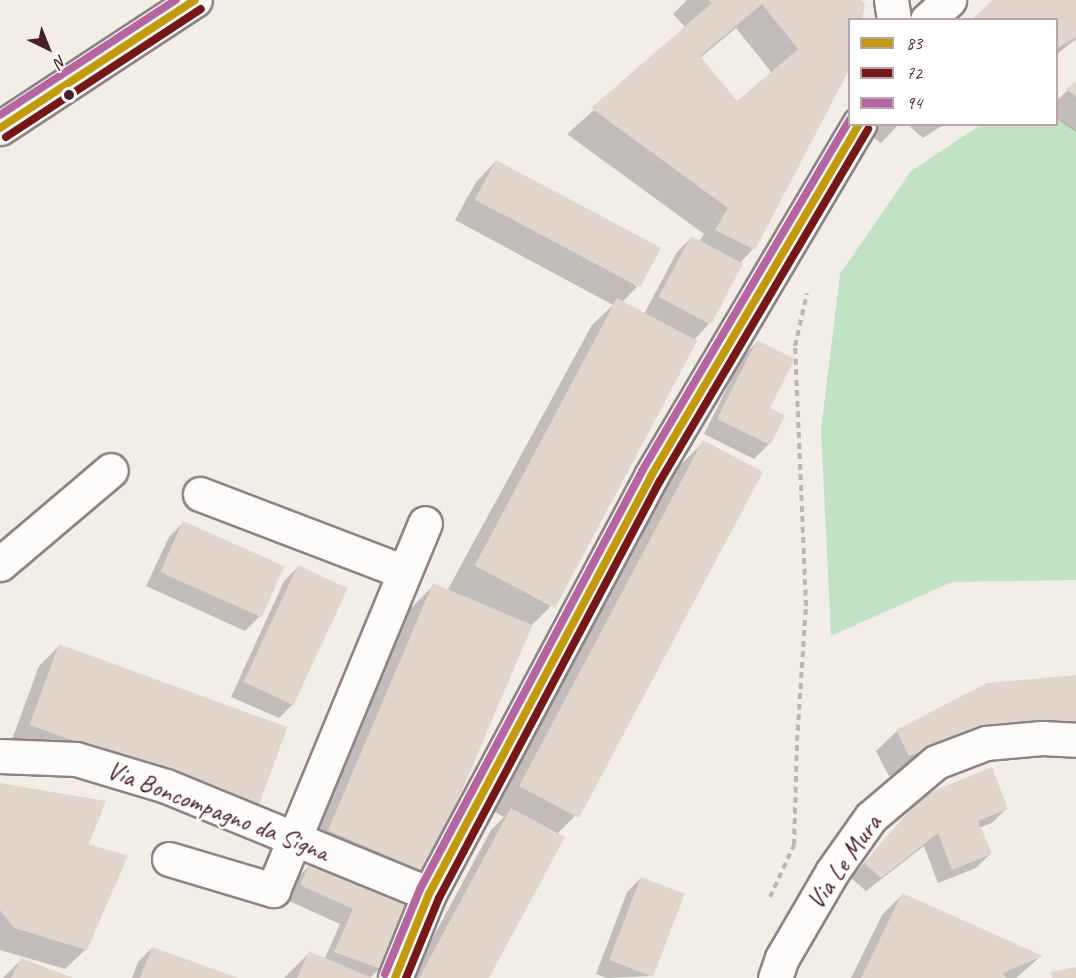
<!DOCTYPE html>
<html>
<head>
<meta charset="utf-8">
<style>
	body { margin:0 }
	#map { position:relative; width:1076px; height:978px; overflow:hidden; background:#f3ede7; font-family:Caveat,sans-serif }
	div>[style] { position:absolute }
	.green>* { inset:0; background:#c2e3c3 }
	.shadow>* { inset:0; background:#0003 }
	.building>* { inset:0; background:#e1d6cc; transform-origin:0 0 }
	.path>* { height:4px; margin-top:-2px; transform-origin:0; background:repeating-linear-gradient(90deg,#bbb5b6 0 6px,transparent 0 10.5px) }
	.roads { filter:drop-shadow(2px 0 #8e8383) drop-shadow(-2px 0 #8e8383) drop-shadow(0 2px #8e8383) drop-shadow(0 -2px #8e8383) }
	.minor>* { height:33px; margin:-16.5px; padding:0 16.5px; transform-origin:16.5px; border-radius:16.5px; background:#fdfcfb }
	.major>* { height:33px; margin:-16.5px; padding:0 16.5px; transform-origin:16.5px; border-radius:16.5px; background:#fdfcfb }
	.bus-1>* { height:8px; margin:-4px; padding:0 4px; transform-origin:4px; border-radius:4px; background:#c39a0e }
	.bus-2>* { height:8px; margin:-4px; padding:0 4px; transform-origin:4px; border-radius:4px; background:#751617 }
	.bus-3>* { height:8px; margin:-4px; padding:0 4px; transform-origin:4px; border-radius:4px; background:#b566a0 }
	.dots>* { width:16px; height:16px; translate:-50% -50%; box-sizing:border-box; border:3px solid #fff; border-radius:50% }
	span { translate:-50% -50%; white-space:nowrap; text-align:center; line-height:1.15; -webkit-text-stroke:5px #fff; paint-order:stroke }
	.street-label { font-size:26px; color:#4a1f2b }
	.legend { position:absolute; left:848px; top:18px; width:210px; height:108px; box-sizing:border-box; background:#fff; border:2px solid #b7a5aa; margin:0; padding:8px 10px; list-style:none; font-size:18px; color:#4a1f2b }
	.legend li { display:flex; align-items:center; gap:12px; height:30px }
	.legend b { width:30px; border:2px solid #b7a5aa }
	.north { position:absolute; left:18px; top:18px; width:60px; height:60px; -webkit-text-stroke:4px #fff; paint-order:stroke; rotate:137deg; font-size:16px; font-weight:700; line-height:24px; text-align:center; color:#4a1f2b }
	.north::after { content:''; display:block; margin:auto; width:21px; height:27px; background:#4a1f2b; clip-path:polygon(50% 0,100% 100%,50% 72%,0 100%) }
</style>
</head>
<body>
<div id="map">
	<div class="green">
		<i style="clip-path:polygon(1057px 120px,1061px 120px,1076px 131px,1076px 580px,952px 582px,831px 636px,821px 430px,840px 274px,911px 171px,980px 125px,1056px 124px)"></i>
	</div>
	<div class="shadow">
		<i style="clip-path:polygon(evenodd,687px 0,859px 0,850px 20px,850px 67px,753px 249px,739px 264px,708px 325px,693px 341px,550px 607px,530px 627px,380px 968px,370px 978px,284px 978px,309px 953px,324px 960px,340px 924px,287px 900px,298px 877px,312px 863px,303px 855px,409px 610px,434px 585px,447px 591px,592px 325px,613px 305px,455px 220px,476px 182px,496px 161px,637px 287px,622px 302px,644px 314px,677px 252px,691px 238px,699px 242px,704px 234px,567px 134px,686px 28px,673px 14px,687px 0,736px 28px,772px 73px,737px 103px,700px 58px,736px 28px)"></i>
		<i style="clip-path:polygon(995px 0,1076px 0,1076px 39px,1056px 55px,1056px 20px)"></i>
		<i style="clip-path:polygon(1076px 83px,1076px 132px,1056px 118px,1056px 101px)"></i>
		<i style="clip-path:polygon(877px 124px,899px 124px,881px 143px,869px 134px)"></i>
		<i style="clip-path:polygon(907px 124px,945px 124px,923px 138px)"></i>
		<i style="clip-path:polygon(757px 342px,768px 408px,783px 416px,768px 445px,754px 459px,704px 434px,743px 356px)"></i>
		<i style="clip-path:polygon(704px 442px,575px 816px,557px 834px,488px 978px,411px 978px,491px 830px,504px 817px,493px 811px,678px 467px)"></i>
		<i style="clip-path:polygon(183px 523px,282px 567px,259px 617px,245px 631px,146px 586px,169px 537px)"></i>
		<i style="clip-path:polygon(298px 567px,346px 589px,293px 704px,279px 718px,231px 697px,284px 581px)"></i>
		<i style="clip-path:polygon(60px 645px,235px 829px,10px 745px,39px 666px)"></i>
		<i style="clip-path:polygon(1076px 676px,961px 751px,889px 776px,876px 751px,897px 731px)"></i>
		<i style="clip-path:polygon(0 784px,87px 845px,86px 949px,65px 969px,0 950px)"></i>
		<i style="clip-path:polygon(924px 796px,1007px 808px,992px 823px,979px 828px,990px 854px,976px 868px,938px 883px,924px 846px,866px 891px,851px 878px)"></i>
		<i style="clip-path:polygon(641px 878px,652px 976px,607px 978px,596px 974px,627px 892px)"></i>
		<i style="clip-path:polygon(902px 895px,1041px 956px,1016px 978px,851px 978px,882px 915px)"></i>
		<i style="clip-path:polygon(152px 948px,235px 978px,132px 978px,138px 962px)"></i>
		<i style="clip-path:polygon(21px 960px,69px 978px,3px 978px)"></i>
	</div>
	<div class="building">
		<i style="clip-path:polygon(evenodd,709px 0,861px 0,865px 4px,862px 20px,849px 20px,849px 70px,755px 250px,715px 230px,728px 208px,591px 108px,712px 3px,709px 0,762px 4px,798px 49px,737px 101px,700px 56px,762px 4px)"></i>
		<i style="clip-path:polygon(993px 0,1076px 0,1076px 37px,1056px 49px,1056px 20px,971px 20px)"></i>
		<i style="clip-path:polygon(1076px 81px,1076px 97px,1066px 89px)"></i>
		<i style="left:496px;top:160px;width:187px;height:45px;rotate:28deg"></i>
		<i style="left:691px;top:236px;width:59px;height:69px;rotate:28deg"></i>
		<i style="left:617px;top:298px;width:91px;height:303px;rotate:28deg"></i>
		<i style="clip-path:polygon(757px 340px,795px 359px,770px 408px,785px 416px,770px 445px,717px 419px)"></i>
		<i style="left:703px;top:440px;width:68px;height:392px;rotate:28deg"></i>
		<i style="left:183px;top:521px;width:111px;height:56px;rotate:24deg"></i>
		<i style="left:298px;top:565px;width:55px;height:129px;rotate:25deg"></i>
		<i style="left:433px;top:583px;width:108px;height:269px;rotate:23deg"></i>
		<i style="left:59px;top:644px;width:243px;height:86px;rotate:20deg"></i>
		<i style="clip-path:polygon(1076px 675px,1076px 724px,983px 732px,909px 756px,896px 730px,987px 683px)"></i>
		<i style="clip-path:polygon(992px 767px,1008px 809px,978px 821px,992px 854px,952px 870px,938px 833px,881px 878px,864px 863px,923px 795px)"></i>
		<i style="clip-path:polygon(0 783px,106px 801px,89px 844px,128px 856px,87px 950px,14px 928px,0 910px)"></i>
		<i style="clip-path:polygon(511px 808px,565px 837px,489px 978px,419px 978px)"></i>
		<i style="clip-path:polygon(311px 861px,410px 903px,381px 969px,334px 952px,353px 909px,300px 885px)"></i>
		<i style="left:641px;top:877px;width:47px;height:89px;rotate:21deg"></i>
		<i style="clip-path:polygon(902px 893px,1043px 956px,1003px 973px,1006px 978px,861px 978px)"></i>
		<i style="clip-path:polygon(152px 947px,239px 978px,140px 978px)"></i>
		<i style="clip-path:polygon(309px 951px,372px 978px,297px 978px)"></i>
		<i style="clip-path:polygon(21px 958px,73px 978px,11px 978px)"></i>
		<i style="clip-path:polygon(1076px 967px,1076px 978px,1052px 978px,1051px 972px)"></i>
	</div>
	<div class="path">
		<i style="left:770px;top:897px;width:57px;rotate:-65.2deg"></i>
		<i style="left:794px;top:845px;width:104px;rotate:-88.3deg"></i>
		<i style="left:797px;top:741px;width:135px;rotate:-86.2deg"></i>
		<i style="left:806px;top:606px;width:260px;rotate:-92.4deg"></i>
		<i style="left:795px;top:346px;width:54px;rotate:-77.2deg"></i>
	</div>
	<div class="roads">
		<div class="minor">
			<i style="left:927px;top:20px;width:30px;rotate:-42deg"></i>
			<i style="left:200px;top:494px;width:218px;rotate:20.9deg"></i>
			<i style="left:0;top:564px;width:145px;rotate:-40.3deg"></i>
			<i style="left:0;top:756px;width:76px;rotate:2.3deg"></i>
			<i style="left:76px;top:759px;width:94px;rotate:16.7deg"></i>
			<i style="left:166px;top:786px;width:284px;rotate:22.3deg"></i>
			<i style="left:169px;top:859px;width:109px;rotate:16.6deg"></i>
			<i style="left:273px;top:890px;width:397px;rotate:-67.5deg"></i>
			<i style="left:775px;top:978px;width:21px;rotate:-71deg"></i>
			<i style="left:782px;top:958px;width:99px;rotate:-59.8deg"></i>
			<i style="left:832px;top:872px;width:67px;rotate:-54.7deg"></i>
			<i style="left:871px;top:817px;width:85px;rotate:-40.2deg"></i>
			<i style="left:936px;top:762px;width:53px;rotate:-20.8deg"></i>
			<i style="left:986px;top:743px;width:56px;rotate:-5.1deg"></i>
			<i style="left:1042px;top:738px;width:34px;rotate:3deg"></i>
		</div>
		<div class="major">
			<i style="left:891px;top:0;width:20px;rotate:81deg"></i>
			<i style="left:0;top:128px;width:233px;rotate:-33.3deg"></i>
			<i style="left:395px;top:978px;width:91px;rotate:-68deg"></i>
			<i style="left:429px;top:894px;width:473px;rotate:-62deg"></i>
			<i style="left:651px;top:476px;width:409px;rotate:-59.4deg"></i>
		</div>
	</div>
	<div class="bus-1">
		<i style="left:0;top:128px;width:233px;rotate:-33.3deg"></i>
		<i style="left:395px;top:978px;width:91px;rotate:-68deg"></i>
		<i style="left:429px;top:894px;width:473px;rotate:-62deg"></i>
		<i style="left:651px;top:476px;width:409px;rotate:-59.4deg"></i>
	</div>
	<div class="bus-2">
		<i style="left:6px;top:137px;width:233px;rotate:-33.3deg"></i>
		<i style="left:406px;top:978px;width:87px;rotate:-67.6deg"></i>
		<i style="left:439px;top:898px;width:472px;rotate:-62.1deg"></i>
		<i style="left:660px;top:481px;width:409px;rotate:-59.4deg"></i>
	</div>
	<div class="bus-3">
		<i style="left:0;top:115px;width:210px;rotate:-33.2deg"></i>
		<i style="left:385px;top:974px;width:92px;rotate:-67.6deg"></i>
		<i style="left:420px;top:889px;width:473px;rotate:-62deg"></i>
		<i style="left:642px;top:471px;width:409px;rotate:-59.4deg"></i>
	</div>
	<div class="dots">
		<i style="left:69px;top:95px;background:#4a1f2b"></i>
	</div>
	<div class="street-label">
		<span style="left:218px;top:811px;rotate:21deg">Via Boncompagno da Signa</span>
		<span style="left:844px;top:862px;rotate:-55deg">Via Le Mura</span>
	</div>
	<ul class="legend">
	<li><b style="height:8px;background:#c39a0e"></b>83</li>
	<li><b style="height:8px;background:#751617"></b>72</li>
	<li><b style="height:8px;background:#b566a0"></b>94</li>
	</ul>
	<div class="north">N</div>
</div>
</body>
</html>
